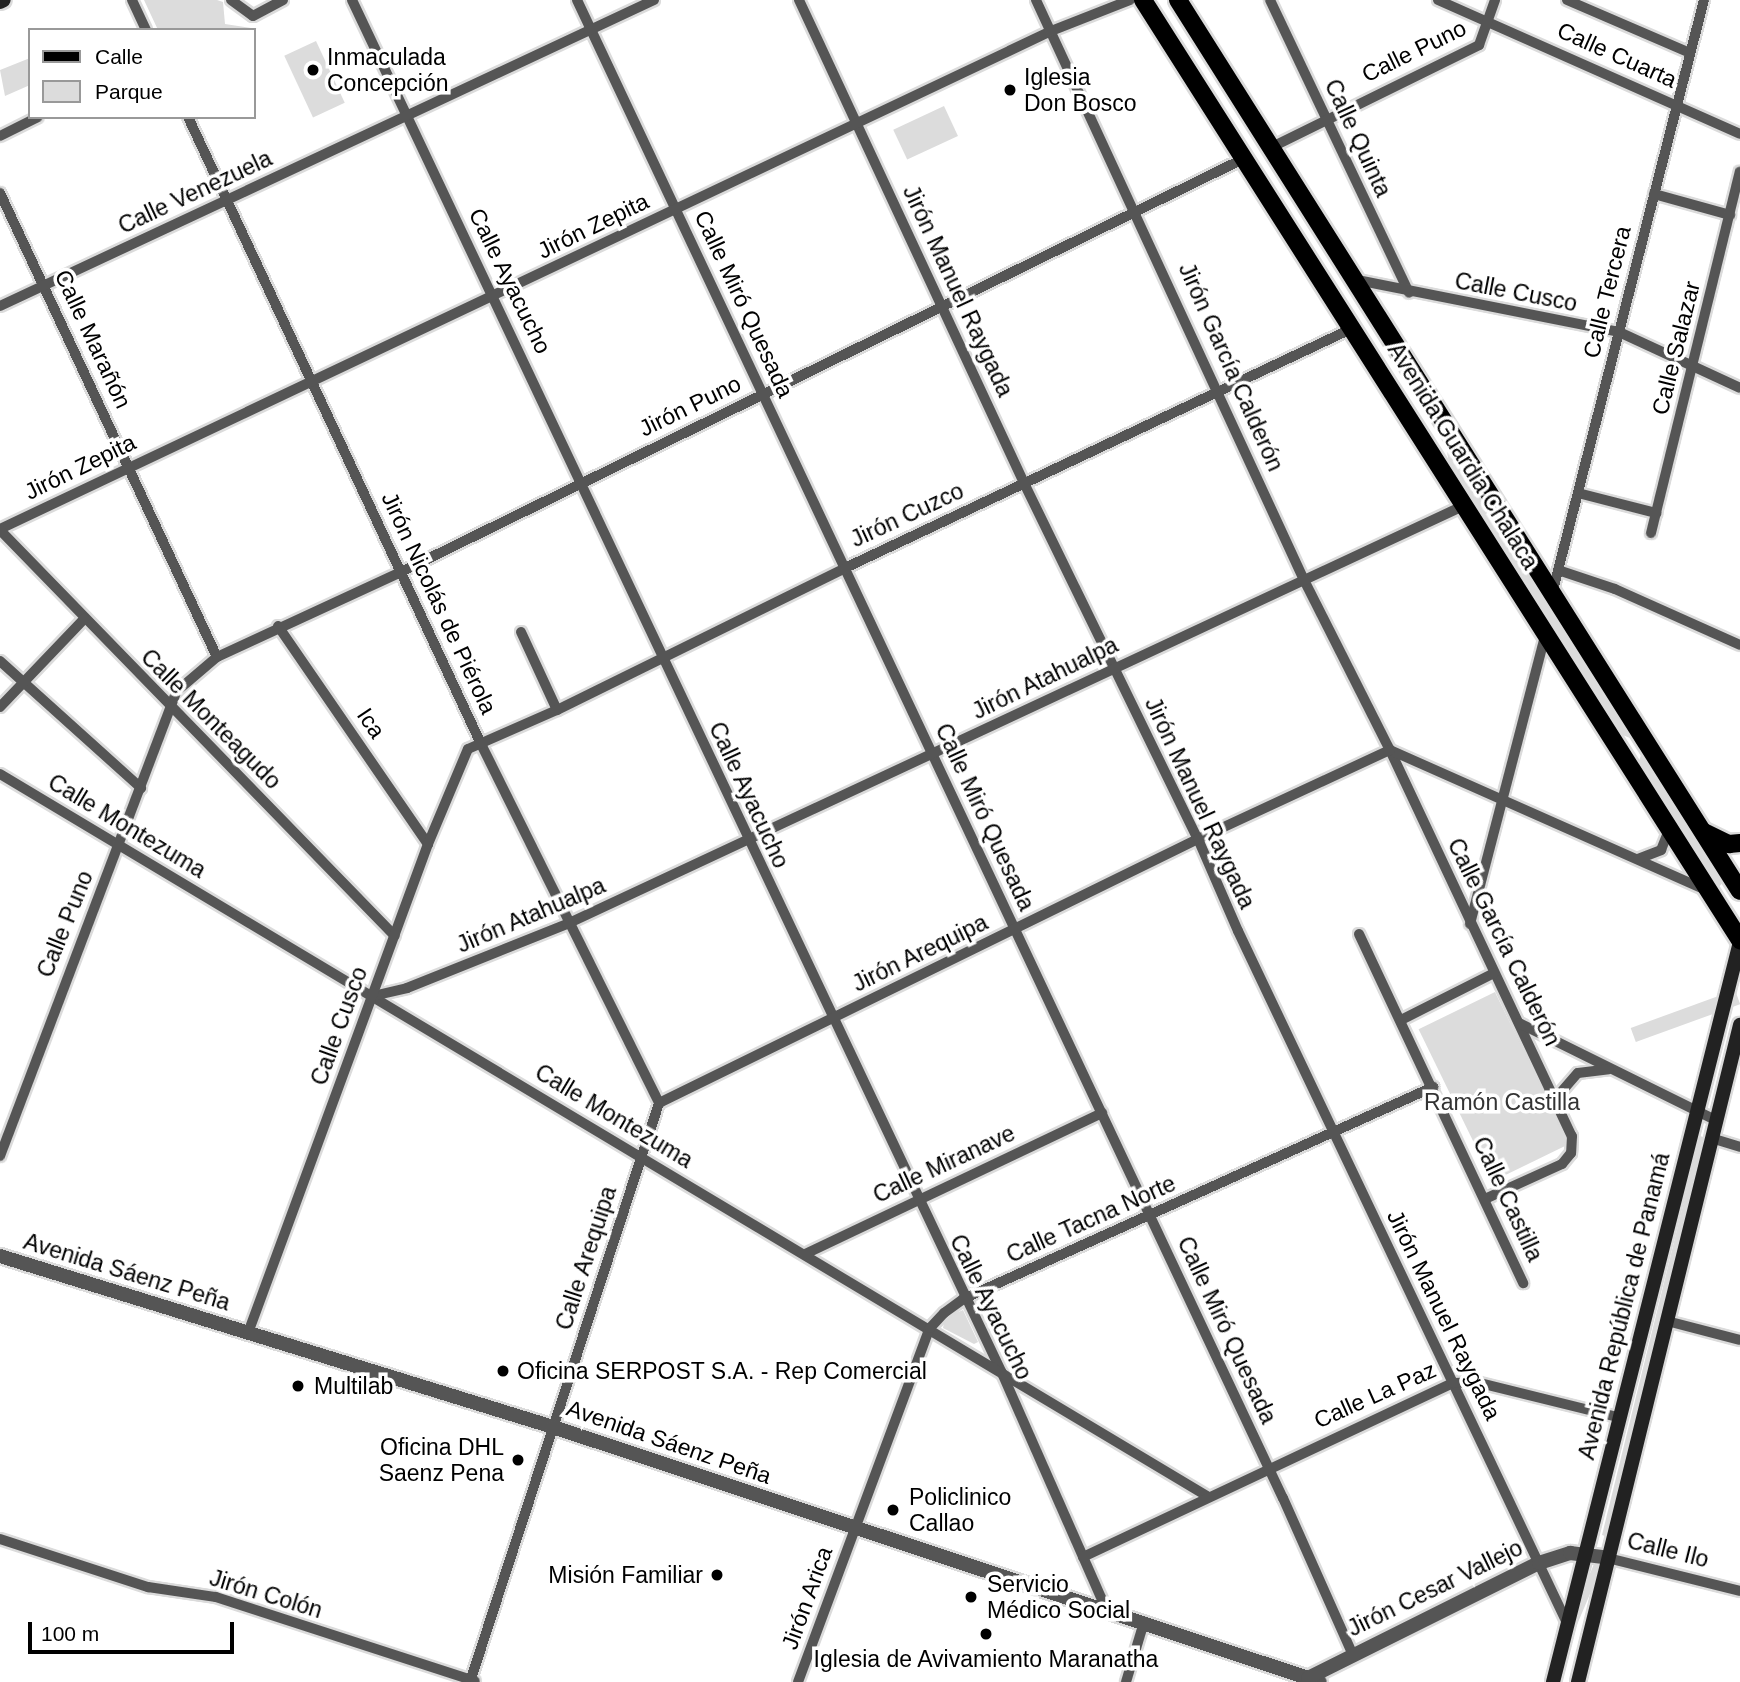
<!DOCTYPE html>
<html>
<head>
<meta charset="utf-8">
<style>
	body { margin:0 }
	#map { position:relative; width:1740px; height:1682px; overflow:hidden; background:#fff; font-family:Helvetica,sans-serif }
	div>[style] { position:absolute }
	.green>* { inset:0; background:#dcdcdc; transform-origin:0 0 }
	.roads { filter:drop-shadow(2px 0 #dbdbdb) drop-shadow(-2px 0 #dbdbdb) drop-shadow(0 2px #dbdbdb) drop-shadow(0 -2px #dbdbdb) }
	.minor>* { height:10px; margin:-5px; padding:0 5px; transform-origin:5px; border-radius:5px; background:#555 }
	.tertiary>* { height:14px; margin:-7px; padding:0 7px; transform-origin:7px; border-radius:7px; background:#555 }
	.secondary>* { height:14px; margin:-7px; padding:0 7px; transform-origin:7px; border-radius:7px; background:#222 }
	.primary>* { height:18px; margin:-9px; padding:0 9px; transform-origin:9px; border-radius:9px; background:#000 }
	.dots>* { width:19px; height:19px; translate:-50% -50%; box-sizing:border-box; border:4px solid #fff; border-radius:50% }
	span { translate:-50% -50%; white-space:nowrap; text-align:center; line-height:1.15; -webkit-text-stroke:7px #fff; paint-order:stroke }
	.street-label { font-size:23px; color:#000 }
	.poi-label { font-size:23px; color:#000 }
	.left { translate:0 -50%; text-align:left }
	.right { translate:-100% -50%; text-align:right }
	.park-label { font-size:23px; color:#333 }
	.legend { position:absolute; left:28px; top:28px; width:228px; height:91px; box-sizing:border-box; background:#fff; border:2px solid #999; margin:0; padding:9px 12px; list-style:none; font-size:21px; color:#000 }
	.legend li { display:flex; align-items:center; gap:14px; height:35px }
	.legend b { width:35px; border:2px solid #999 }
	.scale { position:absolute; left:28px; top:1622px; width:206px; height:32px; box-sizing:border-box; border:4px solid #000; border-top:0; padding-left:9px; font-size:21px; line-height:24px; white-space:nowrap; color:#000; -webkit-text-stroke:5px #fff; paint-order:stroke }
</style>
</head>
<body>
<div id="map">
	<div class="green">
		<i style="clip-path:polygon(144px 0,217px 0,223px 2px,225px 24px,258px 29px,158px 30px)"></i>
		<i style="left:316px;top:41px;width:68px;height:35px;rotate:65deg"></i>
		<i style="clip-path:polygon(30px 58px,30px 85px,5px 96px,0 70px)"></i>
		<i style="left:944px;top:106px;width:33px;height:56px;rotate:65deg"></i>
		<i style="clip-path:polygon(1447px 452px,1456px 456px,1627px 726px,1630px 738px,1620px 734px,1449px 463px)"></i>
		<i style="clip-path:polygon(1641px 755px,1649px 757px,1725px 880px,1718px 888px,1639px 761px)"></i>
		<i style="left:1735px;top:990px;width:15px;height:111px;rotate:70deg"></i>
		<i style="left:1495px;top:992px;width:169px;height:85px;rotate:64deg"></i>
		<i style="clip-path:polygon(1700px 1136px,1709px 1139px,1608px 1537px,1602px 1535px)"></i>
		<i style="clip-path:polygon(963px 1310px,978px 1342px,974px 1344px,943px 1328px,945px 1318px)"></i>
		<i style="left:1594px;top:1564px;width:8px;height:122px;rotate:23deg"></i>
	</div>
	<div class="roads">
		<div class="minor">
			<i style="left:132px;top:0;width:33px;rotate:65deg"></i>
			<i style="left:231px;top:0;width:27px;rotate:36deg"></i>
			<i style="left:253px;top:16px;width:34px;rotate:-28deg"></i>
			<i style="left:352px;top:0;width:1519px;rotate:64.67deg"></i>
			<i style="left:1002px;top:1373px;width:258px;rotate:66.2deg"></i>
			<i style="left:577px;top:0;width:1656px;rotate:64.77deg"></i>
			<i style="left:1283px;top:1498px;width:170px;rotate:66deg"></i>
			<i style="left:799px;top:0;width:533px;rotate:65.02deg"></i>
			<i style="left:1024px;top:483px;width:396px;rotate:64deg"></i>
			<i style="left:1198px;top:839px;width:100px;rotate:66.5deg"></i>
			<i style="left:1238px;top:931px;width:766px;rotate:64.57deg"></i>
			<i style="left:1036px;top:0;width:639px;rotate:65.2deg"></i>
			<i style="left:1304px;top:580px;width:191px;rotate:63.2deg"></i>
			<i style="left:1390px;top:750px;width:427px;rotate:64.8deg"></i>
			<i style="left:1572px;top:1136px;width:17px;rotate:93deg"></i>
			<i style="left:1571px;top:1153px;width:14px;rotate:129deg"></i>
			<i style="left:1562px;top:1164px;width:85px;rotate:155.6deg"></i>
			<i style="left:1270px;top:0;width:324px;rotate:64.6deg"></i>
			<i style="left:1438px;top:0;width:330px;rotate:23.9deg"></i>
			<i style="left:1567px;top:0;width:134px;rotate:23.3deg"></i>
			<i style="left:188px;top:117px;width:692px;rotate:64.95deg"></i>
			<i style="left:481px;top:744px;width:401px;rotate:63.6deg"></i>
			<i style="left:0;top:136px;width:42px;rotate:-26.6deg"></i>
			<i style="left:1272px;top:147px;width:231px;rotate:-26.2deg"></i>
			<i style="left:1479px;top:45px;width:48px;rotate:-70.4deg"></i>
			<i style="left:0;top:193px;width:512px;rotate:64.94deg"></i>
			<i style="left:1654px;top:194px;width:79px;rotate:15.4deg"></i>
			<i style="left:1357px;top:280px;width:267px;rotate:11.2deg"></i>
			<i style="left:1619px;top:332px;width:133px;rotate:24.8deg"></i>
			<i style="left:0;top:306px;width:722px;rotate:-25.07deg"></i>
			<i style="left:1578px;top:493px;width:81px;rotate:14.4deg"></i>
			<i style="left:0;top:529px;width:1163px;rotate:-25.35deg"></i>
			<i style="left:1051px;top:31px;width:85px;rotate:-21.4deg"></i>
			<i style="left:0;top:530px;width:566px;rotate:45.79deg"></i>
			<i style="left:1651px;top:533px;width:372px;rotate:-76.2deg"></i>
			<i style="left:1558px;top:570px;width:60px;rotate:18.4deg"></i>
			<i style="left:1615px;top:589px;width:137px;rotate:24.1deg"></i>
			<i style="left:1552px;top:594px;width:613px;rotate:-75.65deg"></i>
			<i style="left:278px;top:626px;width:265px;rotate:55.5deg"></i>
			<i style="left:521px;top:632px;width:86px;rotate:65.2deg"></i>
			<i style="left:0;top:661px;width:190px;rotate:42deg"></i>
			<i style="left:0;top:707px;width:122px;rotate:-46.3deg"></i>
			<i style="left:1390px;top:750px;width:348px;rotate:23.9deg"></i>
			<i style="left:0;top:774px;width:1406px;rotate:30.89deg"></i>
			<i style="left:1638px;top:859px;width:25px;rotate:-21deg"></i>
			<i style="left:1661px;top:850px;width:24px;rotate:-68deg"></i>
			<i style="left:1470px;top:924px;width:302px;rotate:-75.4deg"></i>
			<i style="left:1359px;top:934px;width:386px;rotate:64.8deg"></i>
			<i style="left:373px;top:996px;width:35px;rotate:-13deg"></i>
			<i style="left:407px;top:988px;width:172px;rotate:-21.8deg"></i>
			<i style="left:567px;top:924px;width:989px;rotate:-25.01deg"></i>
			<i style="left:1401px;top:1020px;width:104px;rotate:-26.8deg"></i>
			<i style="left:1519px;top:1023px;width:219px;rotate:26.3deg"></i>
			<i style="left:1556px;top:1098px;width:33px;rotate:-49deg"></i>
			<i style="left:1578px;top:1073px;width:31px;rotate:-7deg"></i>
			<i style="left:659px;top:1103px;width:600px;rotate:-26.1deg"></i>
			<i style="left:1198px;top:839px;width:212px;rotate:-24.9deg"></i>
			<i style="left:1711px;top:1138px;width:30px;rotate:17deg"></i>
			<i style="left:0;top:1156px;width:498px;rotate:-69.2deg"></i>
			<i style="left:177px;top:691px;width:52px;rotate:-40.4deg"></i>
			<i style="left:217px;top:657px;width:203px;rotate:-24.8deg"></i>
			<i style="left:401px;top:572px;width:938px;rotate:-26.13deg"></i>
			<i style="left:805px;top:1254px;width:329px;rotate:-25.4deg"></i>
			<i style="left:1667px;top:1321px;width:75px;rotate:14.6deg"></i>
			<i style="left:248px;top:1333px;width:521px;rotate:-69.79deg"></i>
			<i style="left:428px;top:844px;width:103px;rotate:-67.2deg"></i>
			<i style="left:468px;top:749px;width:97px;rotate:-23.7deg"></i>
			<i style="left:557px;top:710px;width:321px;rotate:-26.2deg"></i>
			<i style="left:845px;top:568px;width:562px;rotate:-25.29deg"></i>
			<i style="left:0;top:1539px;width:156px;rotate:18deg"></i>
			<i style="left:148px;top:1587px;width:69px;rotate:8.4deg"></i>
			<i style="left:216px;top:1597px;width:272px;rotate:18deg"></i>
			<i style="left:1083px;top:1557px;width:409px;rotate:-25.2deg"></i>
			<i style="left:1453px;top:1383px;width:23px;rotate:-2deg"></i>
			<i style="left:1476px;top:1382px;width:149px;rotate:13.9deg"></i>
			<i style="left:1608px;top:1558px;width:136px;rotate:14deg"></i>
			<i style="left:470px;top:1682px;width:609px;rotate:-71.92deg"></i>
			<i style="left:798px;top:1682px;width:378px;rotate:-69.6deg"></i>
			<i style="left:930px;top:1328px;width:21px;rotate:-47deg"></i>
			<i style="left:944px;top:1313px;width:24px;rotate:-36deg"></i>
			<i style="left:963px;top:1299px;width:516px;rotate:-24.28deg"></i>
			<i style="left:1126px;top:1682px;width:63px;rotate:-73.3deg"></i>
		</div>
		<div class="tertiary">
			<i style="left:0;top:1256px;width:579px;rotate:17.18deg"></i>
			<i style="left:553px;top:1427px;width:808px;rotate:18.39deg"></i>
			<i style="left:1308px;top:1678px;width:258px;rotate:-26.5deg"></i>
			<i style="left:1539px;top:1563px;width:33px;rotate:-18deg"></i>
			<i style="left:1570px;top:1553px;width:38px;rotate:7deg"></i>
		</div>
		<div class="secondary">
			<i style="left:0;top:2px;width:4px;rotate:-27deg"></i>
			<i style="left:1553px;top:1682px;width:763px;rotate:-75.82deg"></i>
			<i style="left:1578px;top:1682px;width:677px;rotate:-76.15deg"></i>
		</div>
		<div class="primary">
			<i style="left:1143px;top:0;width:1114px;rotate:57.58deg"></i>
			<i style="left:1178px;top:0;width:1053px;rotate:57.76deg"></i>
			<i style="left:1704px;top:832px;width:28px;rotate:26deg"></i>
			<i style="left:1729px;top:844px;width:11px;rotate:-5deg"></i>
		</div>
	</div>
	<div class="dots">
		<i style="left:313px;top:70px;background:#000"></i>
		<i style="left:1010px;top:90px;background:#000"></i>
		<i style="left:503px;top:1371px;background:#000"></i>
		<i style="left:298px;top:1386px;background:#000"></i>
		<i style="left:518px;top:1460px;background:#000"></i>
		<i style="left:893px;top:1510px;background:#000"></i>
		<i style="left:717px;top:1575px;background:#000"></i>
		<i style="left:971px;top:1597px;background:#000"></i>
		<i style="left:986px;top:1634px;background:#000"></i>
	</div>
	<div class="street-label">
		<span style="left:1414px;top:51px;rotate:-26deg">Calle Puno</span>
		<span style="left:1617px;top:55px;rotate:24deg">Calle Cuarta</span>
		<span style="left:1358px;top:138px;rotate:65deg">Calle Quinta</span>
		<span style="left:195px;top:192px;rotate:-25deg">Calle Venezuela</span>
		<span style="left:593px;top:226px;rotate:-26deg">Jirón Zepita</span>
		<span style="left:510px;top:281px;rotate:64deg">Calle Ayacucho</span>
		<span style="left:958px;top:291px;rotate:65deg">Jirón Manuel Raygada</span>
		<span style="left:1516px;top:292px;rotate:11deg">Calle Cusco</span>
		<span style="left:1607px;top:292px;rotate:-76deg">Calle Tercera</span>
		<span style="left:744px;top:304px;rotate:65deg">Calle Miró Quesada</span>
		<span style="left:93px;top:339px;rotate:65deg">Calle Marañón</span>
		<span style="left:1676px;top:348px;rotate:-76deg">Calle Salazar</span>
		<span style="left:1231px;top:367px;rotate:66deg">Jirón García Calderón</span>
		<span style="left:690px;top:406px;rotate:-26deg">Jirón Puno</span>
		<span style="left:1463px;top:456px;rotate:58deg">Avenida Guardia Chalaca</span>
		<span style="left:80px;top:467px;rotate:-26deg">Jirón Zepita</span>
		<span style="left:907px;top:515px;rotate:-25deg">Jirón Cuzco</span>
		<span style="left:439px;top:603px;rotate:65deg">Jirón Nicolás de Piérola</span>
		<span style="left:1045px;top:678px;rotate:-26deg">Jirón Atahualpa</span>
		<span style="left:211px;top:719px;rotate:45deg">Calle Monteagudo</span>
		<span style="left:371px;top:723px;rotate:56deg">Ica</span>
		<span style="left:749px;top:795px;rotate:65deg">Calle Ayacucho</span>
		<span style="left:1200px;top:803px;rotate:65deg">Jirón Manuel Raygada</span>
		<span style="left:985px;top:817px;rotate:65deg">Calle Miró Quesada</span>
		<span style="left:127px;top:826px;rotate:31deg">Calle Montezuma</span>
		<span style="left:531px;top:915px;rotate:-23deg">Jirón Atahualpa</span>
		<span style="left:65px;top:924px;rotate:-68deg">Calle Puno</span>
		<span style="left:1504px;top:942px;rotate:64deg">Calle García Calderón</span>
		<span style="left:920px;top:953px;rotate:-26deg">Jirón Arequipa</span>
		<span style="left:339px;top:1026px;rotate:-70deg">Calle Cusco</span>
		<span style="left:614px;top:1116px;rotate:31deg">Calle Montezuma</span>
		<span style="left:944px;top:1164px;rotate:-25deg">Calle Miranave</span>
		<span style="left:1508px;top:1199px;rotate:65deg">Calle Castilla</span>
		<span style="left:1091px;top:1219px;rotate:-24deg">Calle Tacna Norte</span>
		<span style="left:586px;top:1258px;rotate:-72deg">Calle Arequipa</span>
		<span style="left:127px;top:1272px;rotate:17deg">Avenida Sáenz Peña</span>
		<span style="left:1624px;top:1306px;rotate:-76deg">Avenida República de Panamá</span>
		<span style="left:991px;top:1307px;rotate:64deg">Calle Ayacucho</span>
		<span style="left:1444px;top:1315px;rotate:64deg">Jirón Manuel Raygada</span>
		<span style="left:1227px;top:1330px;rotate:65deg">Calle Miró Quesada</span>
		<span style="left:1375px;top:1395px;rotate:-24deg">Calle La Paz</span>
		<span style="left:669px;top:1442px;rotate:19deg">Avenida Sáenz Peña</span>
		<span style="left:1668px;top:1550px;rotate:14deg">Calle Ilo</span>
		<span style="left:1435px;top:1588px;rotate:-26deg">Jirón Cesar Vallejo</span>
		<span style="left:266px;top:1594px;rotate:17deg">Jirón Colón</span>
		<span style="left:807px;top:1598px;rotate:-70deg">Jirón Arica</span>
	</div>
	<div class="poi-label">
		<span class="left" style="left:327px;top:70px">Inmaculada<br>Concepción</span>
		<span class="left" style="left:1024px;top:90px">Iglesia<br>Don Bosco</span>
		<span class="left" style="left:517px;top:1371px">Oficina SERPOST S.A. - Rep Comercial</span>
		<span class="left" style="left:314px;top:1386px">Multilab</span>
		<span class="right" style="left:504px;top:1460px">Oficina DHL<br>Saenz Pena</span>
		<span class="left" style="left:909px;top:1510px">Policlinico<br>Callao</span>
		<span class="right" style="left:703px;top:1575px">Misión Familiar</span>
		<span class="left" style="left:987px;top:1597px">Servicio<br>Médico Social</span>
		<span style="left:986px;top:1659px">Iglesia de Avivamiento Maranatha</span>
	</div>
	<div class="park-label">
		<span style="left:1502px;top:1102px">Ramón Castilla</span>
	</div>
	<ul class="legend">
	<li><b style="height:9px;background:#000"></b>Calle</li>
	<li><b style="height:19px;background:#dcdcdc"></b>Parque</li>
	</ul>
	<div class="scale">100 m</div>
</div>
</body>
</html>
